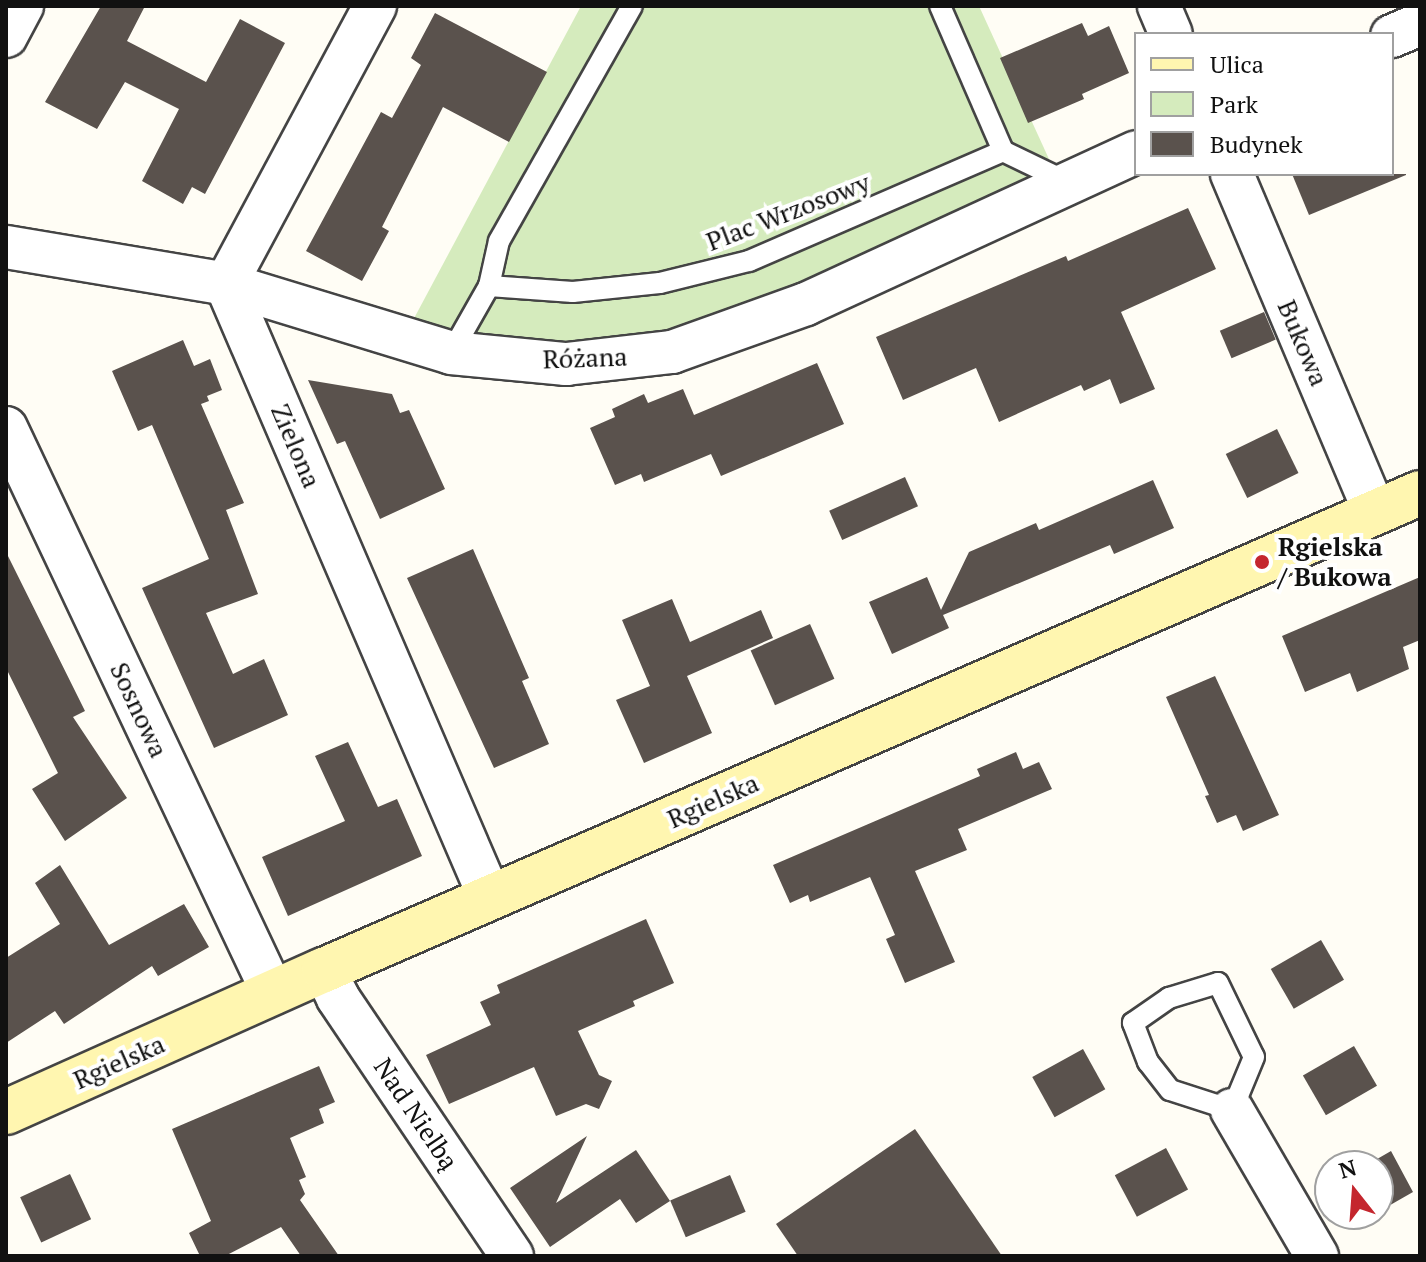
<!DOCTYPE html>
<html>
<head>
<meta charset="utf-8">
<style>
	body { margin:0 }
	#map { position:relative; width:1426px; height:1262px; overflow:hidden; background:#fffdf5; font-family:"PT Serif",serif }
	div>[style] { position:absolute }
	.green>* { inset:0; background:#d5ebbd }
	.building>* { inset:0; background:#5a524d; transform-origin:0 0 }
	.roads { filter:drop-shadow(2px 0 #444) drop-shadow(-2px 0 #444) drop-shadow(0 2px #444) drop-shadow(0 -2px #444) }
	.lane>* { height:20px; margin:-10px; padding:0 10px; transform-origin:10px; border-radius:10px; background:#fff }
	.street>* { height:42px; margin:-21px; padding:0 21px; transform-origin:21px; border-radius:21px; background:#fff }
	.secondary>* { height:44px; margin:-22px; padding:0 22px; transform-origin:22px; border-radius:22px; background:#fff6b0 }
	.dots>* { width:22px; height:22px; translate:-50% -50%; box-sizing:border-box; border:4px solid #fff; border-radius:50% }
	span { translate:-50% -50%; white-space:nowrap; text-align:center; line-height:1.15; -webkit-text-stroke:8px #fff; paint-order:stroke }
	.street-label { font-size:26px; color:#111 }
	.poi-label { font-size:26px; color:#111; font-weight:700 }
	.left { translate:0 -50%; text-align:left }
	.frame { position:absolute; inset:0; border:8px solid #111; pointer-events:none }
	.legend { position:absolute; left:1134px; top:32px; width:260px; height:144px; box-sizing:border-box; background:#fff; border:2px solid #a0a0a0; margin:0; padding:10px 14px; list-style:none; font-size:24px; color:#111 }
	.legend li { display:flex; align-items:center; gap:16px; height:40px }
	.legend b { width:40px; border:2px solid #a0a0a0 }
	.north { position:absolute; left:1314px; top:1150px; width:80px; height:80px; box-sizing:border-box; background:#fff; border:2px solid #a0a0a0; border-radius:50%; rotate:343deg; font-size:22px; font-weight:700; line-height:32px; text-align:center; color:#111 }
	.north::after { content:''; display:block; margin:auto; width:28px; height:36px; background:#c4262e; clip-path:polygon(50% 0,100% 100%,50% 72%,0 100%) }
</style>
</head>
<body>
<div id="map">
	<div class="green">
		<i style="clip-path:polygon(581px 6px,979px 6px,1054px 170px,877px 253px,671px 337px,577px 344px,486px 338px,411px 324px)"></i>
	</div>
	<div class="building">
		<i style="clip-path:polygon(101px 6px,145px 6px,127px 41px,206px 82px,240px 19px,285px 43px,205px 194px,192px 187px,183px 204px,142px 181px,179px 109px,125px 82px,97px 129px,45px 102px)"></i>
		<i style="clip-path:polygon(435px 13px,547px 72px,509px 142px,443px 107px,382px 227px,389px 231px,362px 281px,306px 251px,381px 112px,392px 118px,421px 65px,411px 58px)"></i>
		<i style="clip-path:polygon(1082px 23px,1088px 36px,1109px 26px,1129px 73px,1082px 94px,1084px 99px,1028px 123px,1000px 58px)"></i>
		<i style="clip-path:polygon(1292px 174px,1406px 174px,1406px 175px,1309px 215px)"></i>
		<i style="clip-path:polygon(1188px 208px,1216px 269px,1121px 312px,1155px 389px,1120px 404px,1110px 379px,1084px 391px,1081px 385px,999px 422px,976px 368px,903px 400px,876px 337px,1066px 256px,1068px 261px)"></i>
		<i style="left:1264px;top:312px;width:30px;height:48px;rotate:67deg"></i>
		<i style="clip-path:polygon(183px 340px,194px 366px,210px 359px,222px 390px,207px 396px,209px 401px,201px 404px,244px 503px,226px 510px,258px 594px,206px 613px,233px 674px,264px 659px,288px 715px,214px 748px,142px 588px,209px 559px,152px 425px,138px 431px,112px 371px)"></i>
		<i style="clip-path:polygon(817px 363px,844px 424px,721px 476px,711px 454px,644px 482px,641px 474px,615px 485px,590px 428px,615px 417px,612px 409px,644px 394px,648px 403px,683px 389px,694px 415px)"></i>
		<i style="clip-path:polygon(308px 380px,392px 394px,400px 413px,409px 410px,445px 489px,380px 519px,345px 441px,337px 444px)"></i>
		<i style="left:1277px;top:429px;width:49px;height:57px;rotate:64deg"></i>
		<i style="left:905px;top:477px;width:32px;height:83px;rotate:66deg"></i>
		<i style="clip-path:polygon(1153px 480px,1174px 528px,1114px 554px,1110px 545px,943px 615px,949px 628px,892px 654px,869px 602px,927px 577px,941px 610px,969px 552px,1036px 523px,1039px 530px)"></i>
		<i style="clip-path:polygon(473px 549px,529px 678px,522px 681px,549px 744px,494px 768px,407px 578px)"></i>
		<i style="clip-path:polygon(6px 552px,85px 711px,73px 717px,127px 798px,65px 841px,32px 789px,58px 773px,6px 668px)"></i>
		<i style="clip-path:polygon(1420px 577px,1420px 640px,1403px 647px,1409px 669px,1357px 692px,1350px 673px,1305px 692px,1282px 636px)"></i>
		<i style="clip-path:polygon(672px 599px,690px 642px,761px 610px,773px 638px,687px 676px,712px 733px,644px 763px,616px 700px,650px 686px,622px 620px)"></i>
		<i style="left:810px;top:624px;width:60px;height:65px;rotate:66deg"></i>
		<i style="clip-path:polygon(1215px 676px,1279px 815px,1243px 831px,1236px 815px,1217px 823px,1205px 796px,1209px 795px,1166px 697px)"></i>
		<i style="clip-path:polygon(348px 742px,378px 807px,397px 799px,422px 856px,288px 916px,262px 857px,345px 821px,315px 756px)"></i>
		<i style="clip-path:polygon(1016px 752px,1023px 769px,1039px 762px,1052px 789px,958px 829px,967px 850px,915px 871px,955px 962px,905px 983px,886px 939px,895px 935px,870px 877px,810px 902px,808px 895px,790px 903px,773px 865px,980px 776px,977px 769px)"></i>
		<i style="clip-path:polygon(60px 865px,109px 945px,184px 904px,209px 947px,158px 976px,152px 966px,64px 1024px,55px 1011px,6px 1043px,6px 958px,60px 924px,35px 883px)"></i>
		<i style="clip-path:polygon(646px 919px,674px 983px,633px 1001px,635px 1006px,578px 1031px,599px 1075px,612px 1081px,599px 1109px,586px 1104px,556px 1116px,534px 1067px,449px 1104px,426px 1055px,491px 1025px,480px 1002px,500px 993px,497px 985px)"></i>
		<i style="left:1321px;top:940px;width:46px;height:58px;rotate:60deg"></i>
		<i style="left:1354px;top:1046px;width:46px;height:59px;rotate:60deg"></i>
		<i style="left:1083px;top:1049px;width:46px;height:58px;rotate:61deg"></i>
		<i style="clip-path:polygon(319px 1066px,335px 1102px,319px 1109px,324px 1123px,290px 1138px,306px 1177px,299px 1180px,305px 1194px,300px 1200px,339px 1256px,301px 1256px,281px 1227px,225px 1256px,200px 1256px,189px 1233px,211px 1221px,172px 1129px)"></i>
		<i style="clip-path:polygon(915px 1129px,1002px 1256px,798px 1256px,776px 1224px)"></i>
		<i style="clip-path:polygon(587px 1136px,556px 1203px,636px 1150px,670px 1201px,636px 1223px,620px 1199px,550px 1247px,510px 1188px)"></i>
		<i style="left:1166px;top:1148px;width:47px;height:58px;rotate:62deg"></i>
		<i style="clip-path:polygon(1391px 1151px,1413px 1192px,1378px 1212px,1378px 1166px,1365px 1166px)"></i>
		<i style="left:70px;top:1174px;width:50px;height:55px;rotate:65deg"></i>
		<i style="left:730px;top:1175px;width:40px;height:65px;rotate:67deg"></i>
	</div>
	<div class="roads">
		<div class="lane">
			<i style="left:940px;top:6px;width:158px;rotate:66.5deg"></i>
			<i style="left:1003px;top:151px;width:71px;rotate:25.8deg"></i>
			<i style="left:489px;top:286px;width:84px;rotate:4.1deg"></i>
			<i style="left:573px;top:292px;width:87px;rotate:-5.9deg"></i>
			<i style="left:660px;top:283px;width:92px;rotate:-13.9deg"></i>
			<i style="left:749px;top:261px;width:277px;rotate:-23.4deg"></i>
			<i style="left:451px;top:353px;width:77px;rotate:-60.4deg"></i>
			<i style="left:489px;top:286px;width:46px;rotate:-77.5deg"></i>
			<i style="left:499px;top:241px;width:270px;rotate:-60.5deg"></i>
			<i style="left:1218px;top:983px;width:82px;rotate:64.1deg"></i>
			<i style="left:1254px;top:1057px;width:57px;rotate:112.5deg"></i>
			<i style="left:1232px;top:1110px;width:65px;rotate:-162.1deg"></i>
			<i style="left:1170px;top:1090px;width:36px;rotate:-128deg"></i>
			<i style="left:1148px;top:1062px;width:42px;rotate:-111deg"></i>
			<i style="left:1133px;top:1023px;width:44px;rotate:-34.8deg"></i>
			<i style="left:1169px;top:998px;width:51px;rotate:-17deg"></i>
		</div>
		<div class="street">
			<i style="left:375px;top:6px;width:315px;rotate:118.2deg"></i>
			<i style="left:226px;top:284px;width:668px;rotate:66.73deg"></i>
			<i style="left:1159px;top:6px;width:30px;rotate:67deg"></i>
			<i style="left:6px;top:36px;width:34px;rotate:-62deg"></i>
			<i style="left:1392px;top:36px;width:30px;rotate:-23deg"></i>
			<i style="left:1232px;top:174px;width:367px;rotate:67.1deg"></i>
			<i style="left:6px;top:247px;width:223px;rotate:9.5deg"></i>
			<i style="left:226px;top:284px;width:235px;rotate:17deg"></i>
			<i style="left:451px;top:353px;width:116px;rotate:5.5deg"></i>
			<i style="left:566px;top:364px;width:107px;rotate:-6.5deg"></i>
			<i style="left:672px;top:352px;width:142px;rotate:-19.7deg"></i>
			<i style="left:806px;top:304px;width:363px;rotate:-24.7deg"></i>
			<i style="left:6px;top:428px;width:625px;rotate:64.71deg"></i>
			<i style="left:324px;top:970px;width:31px;rotate:63deg"></i>
			<i style="left:338px;top:998px;width:311px;rotate:56deg"></i>
			<i style="left:1232px;top:1110px;width:169px;rotate:59.8deg"></i>
		</div>
		<div class="secondary">
			<i style="left:6px;top:1112px;width:348px;rotate:-24.1deg"></i>
			<i style="left:324px;top:970px;width:1195px;rotate:-23.52deg"></i>
		</div>
	</div>
	<div class="dots">
		<i style="left:1262px;top:562px;background:#c4262e"></i>
	</div>
	<div class="street-label">
		<span style="left:788px;top:212px;rotate:-21deg">Plac Wrzosowy</span>
		<span style="left:1303px;top:343px;rotate:67deg">Bukowa</span>
		<span style="left:585px;top:358px;rotate:-2deg">Różana</span>
		<span style="left:296px;top:446px;rotate:67deg">Zielona</span>
		<span style="left:139px;top:710px;rotate:65deg">Sosnowa</span>
		<span style="left:713px;top:801px;rotate:-24deg">Rgielska</span>
		<span style="left:119px;top:1062px;rotate:-24deg">Rgielska</span>
		<span style="left:416px;top:1114px;rotate:56deg">Nad Nielbą</span>
	</div>
	<div class="poi-label">
		<span class="left" style="left:1278px;top:562px">Rgielska<br>/ Bukowa</span>
	</div>
	<div class="frame"></div>
	<ul class="legend">
	<li><b style="height:10px;background:#fff6b0"></b>Ulica</li>
	<li><b style="height:22px;background:#d5ebbd"></b>Park</li>
	<li><b style="height:22px;background:#5a524d"></b>Budynek</li>
	</ul>
	<div class="north">N</div>
</div>
</body>
</html>
